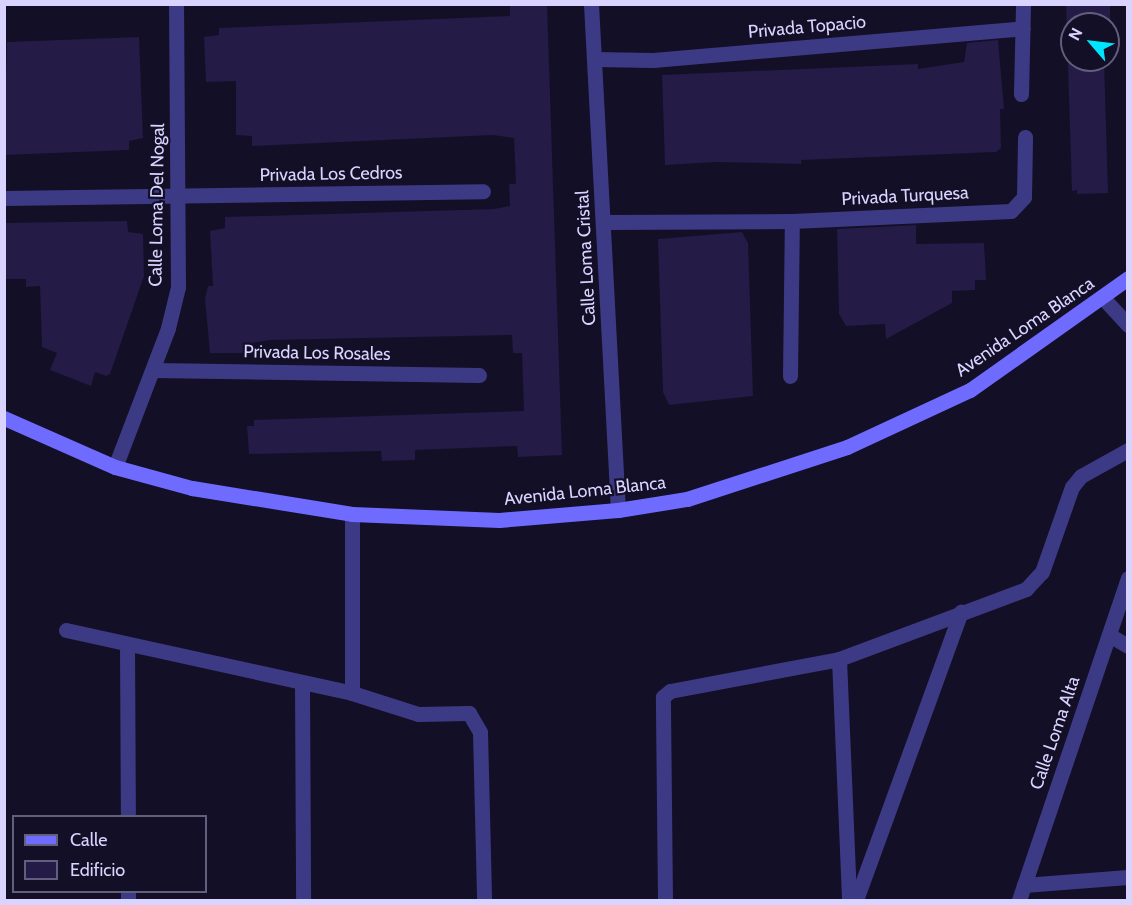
<!DOCTYPE html>
<html>
<head>
<meta charset="utf-8">
<style>
	body { margin:0 }
	#map { position:relative; width:1132px; height:905px; overflow:hidden; background:#130f26; font-family:Cabin,sans-serif }
	div>[style] { position:absolute }
	.building>* { inset:0; background:#241b47 }
	.street>* { height:15px; margin:-7.5px; padding:0 7.5px; transform-origin:7.5px; border-radius:7.5px; background:#3d3a85 }
	.secondary>* { height:15px; margin:-7.5px; padding:0 7.5px; transform-origin:7.5px; border-radius:7.5px; background:#6f6bff }
	span { translate:-50% -50%; white-space:nowrap; text-align:center; line-height:1.15; -webkit-text-stroke:4.5px #130f26; paint-order:stroke }
	.street-label { font-size:18px; color:#d9d4ff }
	.frame { position:absolute; inset:0; border:6px solid #d9d4ff; pointer-events:none }
	.legend { position:absolute; left:12px; top:815px; width:195px; height:78px; box-sizing:border-box; background:#130f26; border:2px solid #625e7d; margin:0; padding:8px 10px; list-style:none; font-size:18px; color:#d9d4ff }
	.legend li { display:flex; align-items:center; gap:12px; height:30px }
	.legend b { width:30px; border:2px solid #625e7d }
	.north { position:absolute; left:1060px; top:12px; width:60px; height:60px; box-sizing:border-box; background:#130f26; border:2px solid #625e7d; border-radius:50%; rotate:298deg; font-size:16px; font-weight:700; line-height:24px; text-align:center; color:#d9d4ff }
	.north::after { content:''; display:block; margin:auto; width:21px; height:27px; background:#00e5ff; clip-path:polygon(50% 0,100% 100%,50% 72%,0 100%) }
</style>
</head>
<body>
<div id="map">
	<div class="building">
		<i style="clip-path:polygon(510px 4px,547px 4px,562px 455px,518px 457px,517px 446px,415px 450px,415px 460px,382px 461px,381px 451px,249px 454px,247px 426px,254px 426px,254px 420px,524px 411px,522px 353px,513px 353px,512px 335px,270px 340px,244px 344px,245px 353px,210px 353px,205px 299px,208px 286px,213px 286px,210px 231px,225px 228px,225px 217px,494px 209px,510px 206px,509px 184px,516px 184px,514px 138px,493px 135px,252px 146px,252px 136px,236px 135px,236px 81px,206px 82px,204px 37px,219px 35px,219px 28px,510px 16px)"></i>
		<i style="clip-path:polygon(1066px 4px,1110px 4px,1110px 27px,1108px 24px,1072px 24px,1072px 60px,1104px 60px,1108px 193px,1077px 194px,1077px 190px,1072px 191px)"></i>
		<i style="clip-path:polygon(139px 37px,143px 138px,129px 141px,129px 150px,4px 155px,7px 42px)"></i>
		<i style="clip-path:polygon(998px 40px,1004px 109px,1000px 109px,1001px 148px,996px 152px,801px 160px,801px 164px,717px 162px,665px 165px,662px 75px,918px 64px,918px 69px,964px 62px,967px 43px)"></i>
		<i style="clip-path:polygon(127px 221px,128px 232px,143px 234px,144px 276px,110px 374px,106px 376px,95px 372px,91px 386px,50px 370px,57px 353px,42px 347px,40px 286px,26px 287px,26px 279px,4px 279px,4px 223px)"></i>
		<i style="clip-path:polygon(916px 225px,916px 244px,984px 243px,986px 280px,975px 280px,975px 290px,952px 291px,952px 303px,886px 339px,885px 324px,846px 326px,839px 314px,837px 229px)"></i>
		<i style="clip-path:polygon(742px 232px,748px 243px,753px 396px,669px 405px,663px 392px,658px 239px)"></i>
	</div>
	<div class="street">
		<i style="left:591px;top:4px;width:507px;rotate:86.95deg"></i>
		<i style="left:594px;top:59px;width:59px;rotate:1deg"></i>
		<i style="left:653px;top:60px;width:371px;rotate:-4.9deg"></i>
		<i style="left:1021px;top:94px;width:90px;rotate:-88.7deg"></i>
		<i style="left:4px;top:198px;width:479px;rotate:-0.8deg"></i>
		<i style="left:604px;top:222px;width:188px;rotate:-0.3deg"></i>
		<i style="left:792px;top:221px;width:219px;rotate:-2.6deg"></i>
		<i style="left:1011px;top:211px;width:19px;rotate:-47deg"></i>
		<i style="left:1024px;top:197px;width:60px;rotate:-89deg"></i>
		<i style="left:1103px;top:298px;width:37px;rotate:47deg"></i>
		<i style="left:153px;top:370px;width:326px;rotate:0.9deg"></i>
		<i style="left:790px;top:376px;width:155px;rotate:-89.3deg"></i>
		<i style="left:115px;top:467px;width:149px;rotate:-69.1deg"></i>
		<i style="left:168px;top:328px;width:42px;rotate:-76.3deg"></i>
		<i style="left:178px;top:287px;width:283px;rotate:-90.4deg"></i>
		<i style="left:66px;top:630px;width:293px;rotate:12.4deg"></i>
		<i style="left:352px;top:693px;width:69px;rotate:17.7deg"></i>
		<i style="left:418px;top:714px;width:51px;rotate:-1.1deg"></i>
		<i style="left:469px;top:713px;width:22px;rotate:60deg"></i>
		<i style="left:480px;top:732px;width:168px;rotate:88.6deg"></i>
		<i style="left:1109px;top:635px;width:22px;rotate:30deg"></i>
		<i style="left:127px;top:644px;width:172px;rotate:89.7deg"></i>
		<i style="left:839px;top:659px;width:241px;rotate:87.6deg"></i>
		<i style="left:302px;top:685px;width:215px;rotate:89.7deg"></i>
		<i style="left:352px;top:693px;width:179px;rotate:-90deg"></i>
		<i style="left:1024px;top:885px;width:104px;rotate:-4.4deg"></i>
		<i style="left:128px;top:892px;width:8px;rotate:90deg"></i>
		<i style="left:665px;top:900px;width:203px;rotate:-90.6deg"></i>
		<i style="left:663px;top:697px;width:9px;rotate:-41deg"></i>
		<i style="left:670px;top:691px;width:172px;rotate:-10.7deg"></i>
		<i style="left:839px;top:659px;width:200px;rotate:-20.5deg"></i>
		<i style="left:1026px;top:589px;width:23px;rotate:-47deg"></i>
		<i style="left:1042px;top:572px;width:90px;rotate:-70.6deg"></i>
		<i style="left:1072px;top:487px;width:14px;rotate:-51deg"></i>
		<i style="left:1081px;top:476px;width:54px;rotate:-29deg"></i>
		<i style="left:856px;top:900px;width:307px;rotate:-70deg"></i>
		<i style="left:1019px;top:900px;width:340px;rotate:-71.3deg"></i>
	</div>
	<div class="secondary">
		<i style="left:4px;top:418px;width:121px;rotate:23.8deg"></i>
		<i style="left:115px;top:467px;width:80px;rotate:15.3deg"></i>
		<i style="left:192px;top:488px;width:162px;rotate:9.2deg"></i>
		<i style="left:352px;top:514px;width:147px;rotate:2.3deg"></i>
		<i style="left:499px;top:520px;width:119px;rotate:-4.8deg"></i>
		<i style="left:618px;top:510px;width:70px;rotate:-9.1deg"></i>
		<i style="left:687px;top:499px;width:168px;rotate:-18deg"></i>
		<i style="left:847px;top:447px;width:136px;rotate:-24.9deg"></i>
		<i style="left:970px;top:390px;width:194px;rotate:-35.3deg"></i>
	</div>
	<div class="street-label">
		<span style="left:807px;top:27px;rotate:-5deg">Privada Topacio</span>
		<span style="left:331px;top:174px;rotate:-1deg">Privada Los Cedros</span>
		<span style="left:905px;top:196px;rotate:-3deg">Privada Turquesa</span>
		<span style="left:157px;top:205px;rotate:-89deg">Calle Loma Del Nogal</span>
		<span style="left:586px;top:258px;rotate:-93deg">Calle Loma Cristal</span>
		<span style="left:1025px;top:327px;rotate:-34deg">Avenida Loma Blanca</span>
		<span style="left:317px;top:353px;rotate:1deg">Privada Los Rosales</span>
		<span style="left:585px;top:491px;rotate:-6deg">Avenida Loma Blanca</span>
		<span style="left:1055px;top:733px;rotate:-71deg">Calle Loma Alta</span>
	</div>
	<div class="frame"></div>
	<ul class="legend">
	<li><b style="height:8px;background:#6f6bff"></b>Calle</li>
	<li><b style="height:16px;background:#241b47"></b>Edificio</li>
	</ul>
	<div class="north">N</div>
</div>
</body>
</html>
